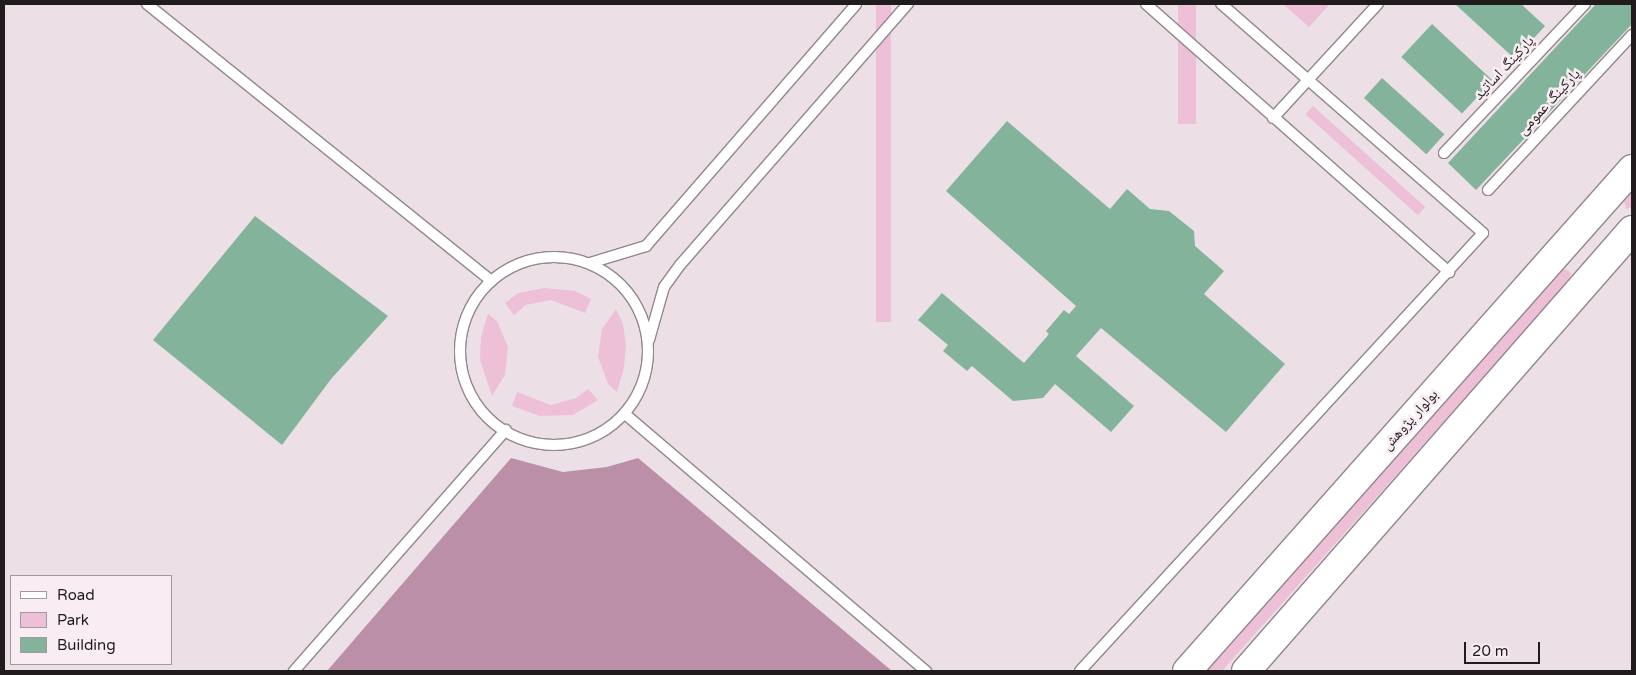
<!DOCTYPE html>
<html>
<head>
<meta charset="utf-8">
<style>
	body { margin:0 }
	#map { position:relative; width:1636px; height:675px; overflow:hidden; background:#ece0e6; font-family:"Varela Round","Noto Naskh Arabic",sans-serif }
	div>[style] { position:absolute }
	.green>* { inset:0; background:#edc0d8; transform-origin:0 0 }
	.forest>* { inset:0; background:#bc8fa8 }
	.building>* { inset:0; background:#83b49b; transform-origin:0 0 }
	.roads { filter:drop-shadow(1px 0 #92878d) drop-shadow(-1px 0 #92878d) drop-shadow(0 1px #92878d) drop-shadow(0 -1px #92878d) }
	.lane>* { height:10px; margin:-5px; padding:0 5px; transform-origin:5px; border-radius:5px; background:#fff }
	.lane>.ring { margin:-5px; padding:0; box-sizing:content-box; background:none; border:10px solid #fff; border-radius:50% }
	.primary>* { height:28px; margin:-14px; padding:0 14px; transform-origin:14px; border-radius:14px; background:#fff }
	span { translate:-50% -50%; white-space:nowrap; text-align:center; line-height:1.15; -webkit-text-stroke:5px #f9edf3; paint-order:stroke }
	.street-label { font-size:15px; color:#201c1e }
	.frame { position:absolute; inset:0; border:5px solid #201c1e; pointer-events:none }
	.legend { position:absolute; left:10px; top:575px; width:162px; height:90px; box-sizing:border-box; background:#f9edf3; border:1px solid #a2999e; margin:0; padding:6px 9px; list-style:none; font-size:15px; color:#201c1e }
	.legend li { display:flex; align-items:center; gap:10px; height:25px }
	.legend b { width:25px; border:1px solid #a2999e }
	.scale { position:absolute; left:1464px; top:642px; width:76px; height:22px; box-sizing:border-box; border:2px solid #201c1e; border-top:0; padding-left:6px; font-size:15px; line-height:18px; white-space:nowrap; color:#201c1e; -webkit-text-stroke:4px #f9edf3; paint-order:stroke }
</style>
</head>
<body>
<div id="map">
	<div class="green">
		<i style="left:876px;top:4px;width:15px;height:318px"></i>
		<i style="left:1178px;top:4px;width:18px;height:120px"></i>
		<i style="clip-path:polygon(1283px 4px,1330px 4px,1309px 27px)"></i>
		<i style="left:1313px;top:106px;width:151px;height:11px;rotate:42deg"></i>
		<i style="clip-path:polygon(1632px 190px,1632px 207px,1626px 209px,1624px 200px)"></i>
		<i style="clip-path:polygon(1565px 269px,1571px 273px,1569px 281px,1222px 671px,1200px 671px,1556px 271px)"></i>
		<i style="clip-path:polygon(544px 288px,575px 291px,591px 299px,585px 313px,551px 300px,526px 305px,514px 315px,505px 303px,518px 293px)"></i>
		<i style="clip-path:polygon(616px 309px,623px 324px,626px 345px,624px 368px,617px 392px,608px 384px,598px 357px,602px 329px)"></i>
		<i style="clip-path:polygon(488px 314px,497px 321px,508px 347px,505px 375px,492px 396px,480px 360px,481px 337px)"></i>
		<i style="clip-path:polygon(588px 389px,598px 400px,573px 415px,540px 416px,512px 406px,517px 392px,551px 405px,576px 398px)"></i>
	</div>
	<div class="forest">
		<i style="clip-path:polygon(511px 458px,563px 472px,607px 467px,638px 458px,892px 671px,327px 671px)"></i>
	</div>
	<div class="building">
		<i style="clip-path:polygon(1455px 4px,1521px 4px,1545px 26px,1515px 59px)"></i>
		<i style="clip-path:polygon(1596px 4px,1632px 4px,1632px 24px,1476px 190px,1448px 163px)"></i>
		<i style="left:1432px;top:24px;width:83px;height:45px;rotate:43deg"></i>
		<i style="left:1382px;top:78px;width:84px;height:27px;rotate:42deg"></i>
		<i style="clip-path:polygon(1007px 121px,1110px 209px,1127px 189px,1150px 209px,1169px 211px,1194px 231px,1195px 246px,1224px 271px,1204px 294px,1285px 364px,1226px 432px,1101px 328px,1076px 356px,1134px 406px,1111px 432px,1055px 384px,1043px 398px,1013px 401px,972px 366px,967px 371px,943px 351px,948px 345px,918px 320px,942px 293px,1024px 363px,1049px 334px,1046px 331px,1064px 310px,1069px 314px,1076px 306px,946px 191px)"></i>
		<i style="clip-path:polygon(255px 216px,388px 316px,331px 379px,282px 445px,153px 340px)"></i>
	</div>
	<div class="roads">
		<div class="lane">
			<i style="left:147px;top:4px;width:442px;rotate:38.8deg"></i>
			<i style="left:1146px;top:4px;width:405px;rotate:41.5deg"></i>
			<i style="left:1273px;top:118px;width:155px;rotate:-47.4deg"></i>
			<i style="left:1444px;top:153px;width:205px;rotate:-46.6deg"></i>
			<i style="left:1488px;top:190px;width:212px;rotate:-47.1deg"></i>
			<i class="ring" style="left:460px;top:257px;width:178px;height:178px"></i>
			<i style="left:590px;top:263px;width:59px;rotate:-16.9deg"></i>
			<i style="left:646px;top:246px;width:320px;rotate:-49deg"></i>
			<i style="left:649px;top:340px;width:55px;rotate:-74.2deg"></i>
			<i style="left:664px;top:287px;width:27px;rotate:-54deg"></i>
			<i style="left:680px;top:265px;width:347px;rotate:-48.9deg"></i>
			<i style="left:625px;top:414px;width:396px;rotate:40.5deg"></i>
			<i style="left:294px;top:671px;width:321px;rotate:-48.7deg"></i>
			<i style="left:1080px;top:671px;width:595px;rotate:-47.38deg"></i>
			<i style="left:1483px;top:233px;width:348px;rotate:-138.8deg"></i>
		</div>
		<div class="primary">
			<i style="left:1187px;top:671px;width:671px;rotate:-48.44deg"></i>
			<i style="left:1246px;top:671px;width:586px;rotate:-48.8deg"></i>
		</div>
	</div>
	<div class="street-label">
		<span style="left:1504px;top:68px;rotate:-47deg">پارکینگ اساتید</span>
		<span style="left:1549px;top:102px;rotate:-47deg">پارکینگ عمومی</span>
		<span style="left:1410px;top:420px;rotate:-48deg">بولوار پژوهش</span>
	</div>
	<div class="frame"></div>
	<ul class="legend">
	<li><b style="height:6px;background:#fff"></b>Road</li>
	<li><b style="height:14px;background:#edc0d8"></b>Park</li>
	<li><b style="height:14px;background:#83b49b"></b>Building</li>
	</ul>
	<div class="scale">20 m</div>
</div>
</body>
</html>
